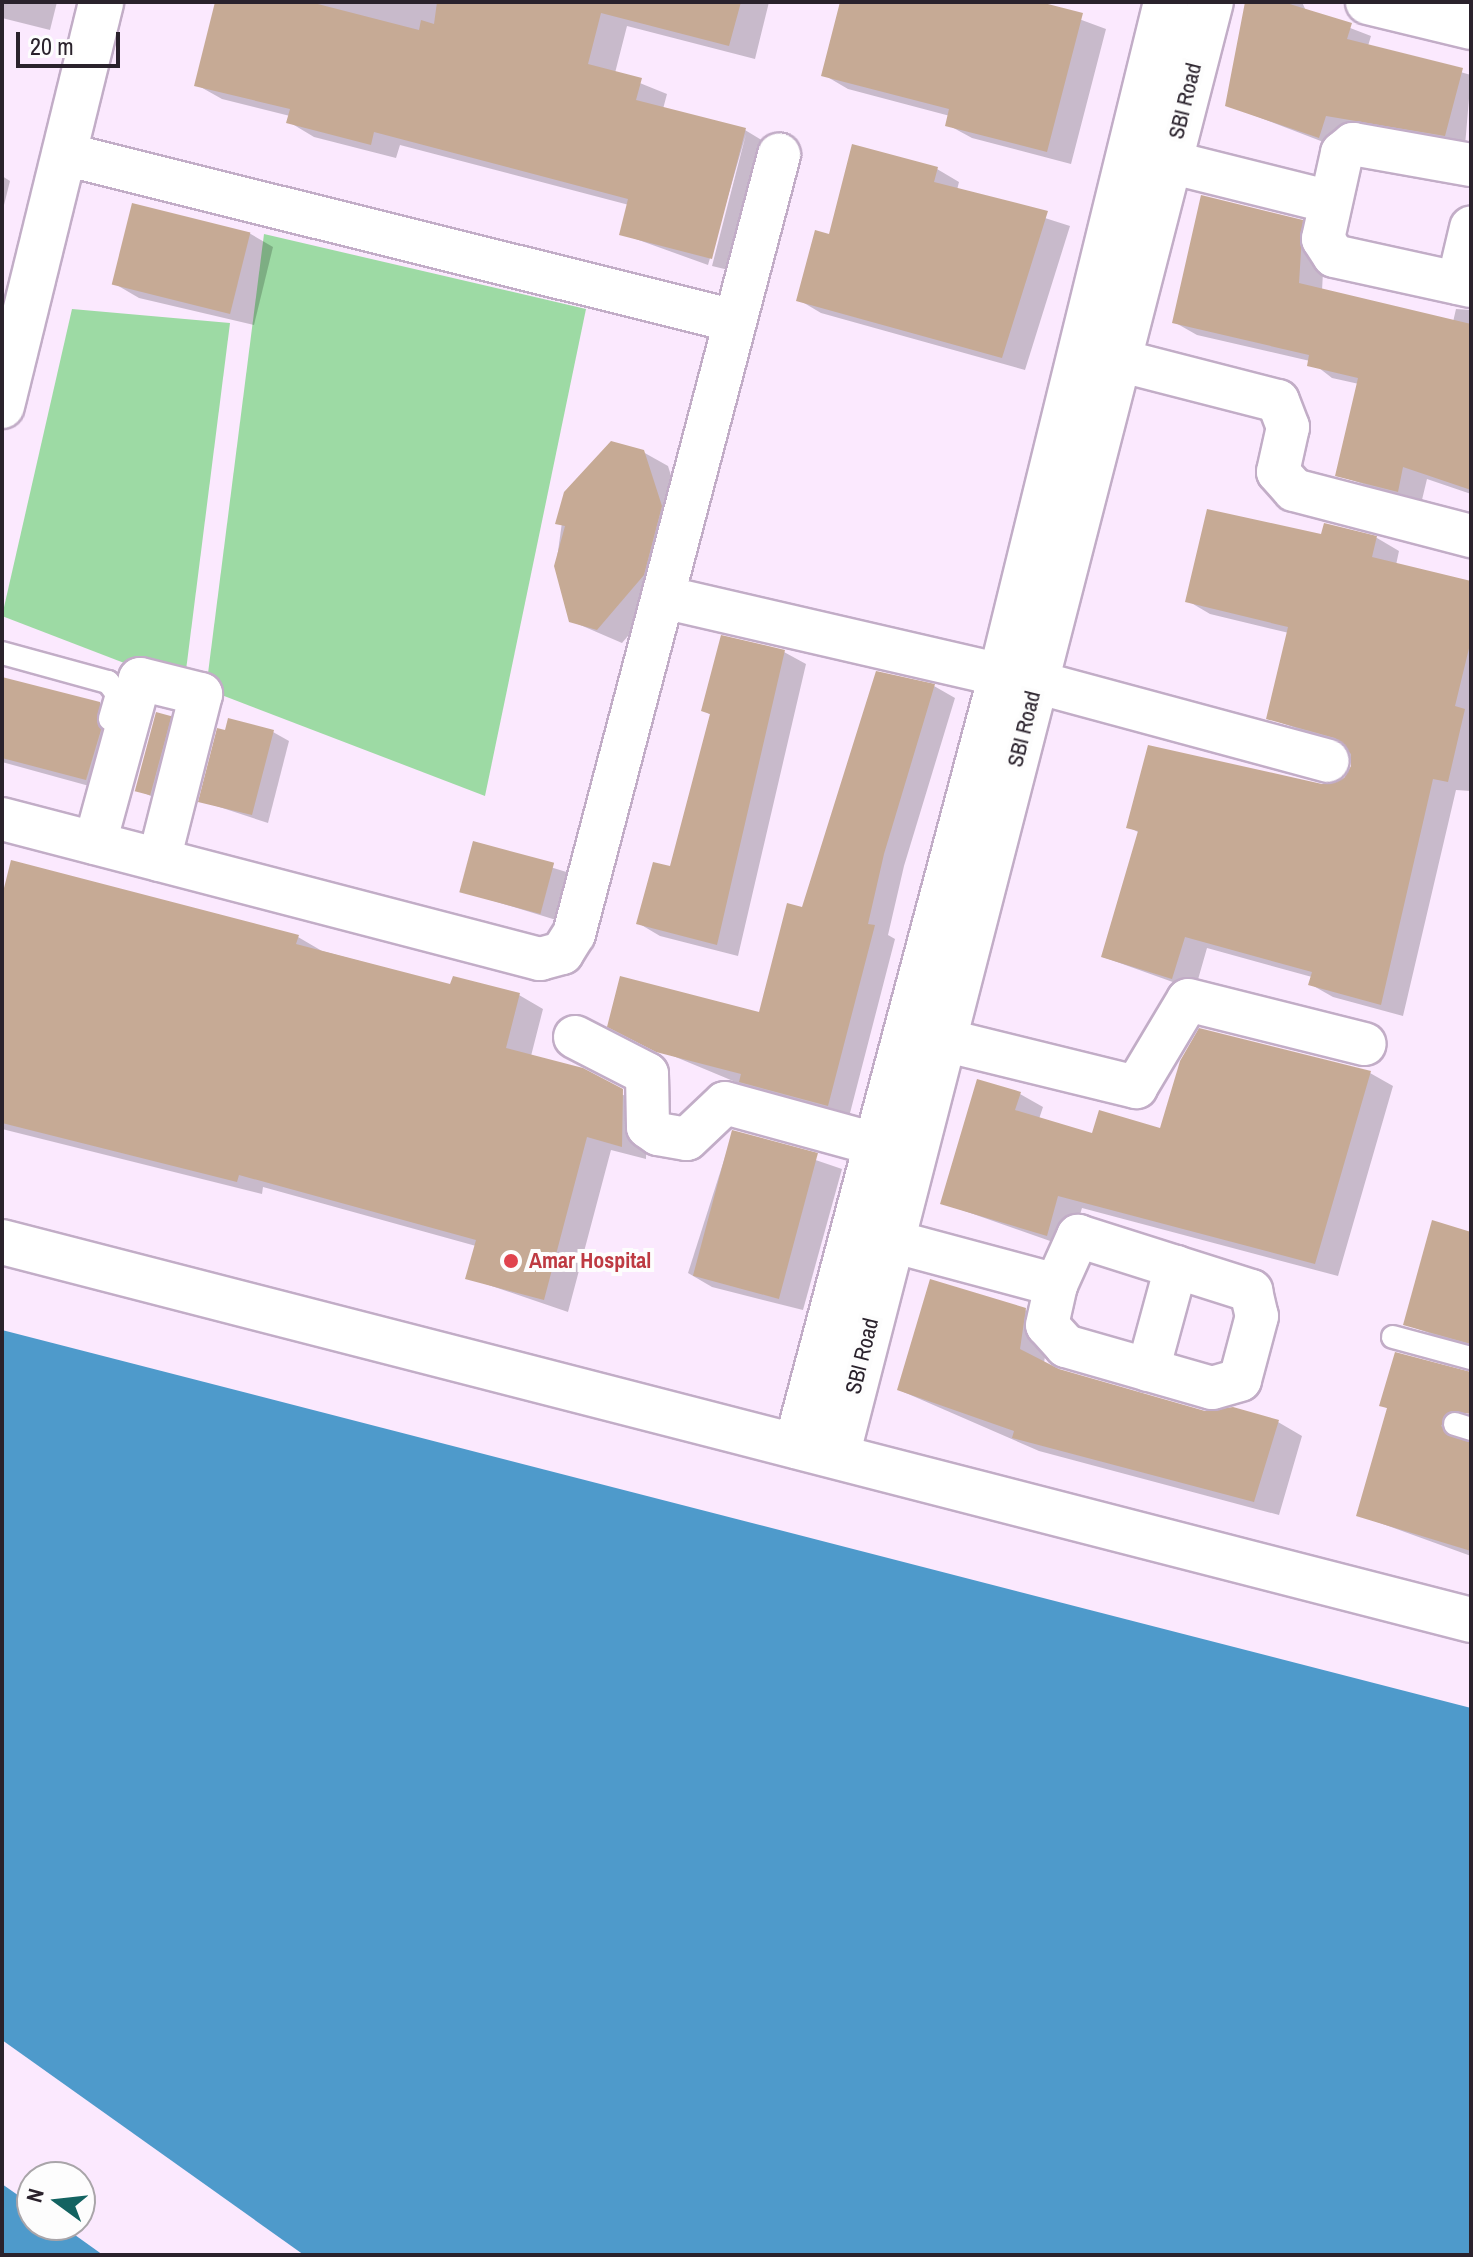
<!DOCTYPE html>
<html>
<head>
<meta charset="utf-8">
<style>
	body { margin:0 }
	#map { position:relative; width:1473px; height:2257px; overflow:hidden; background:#fbe9fe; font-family:"Archivo Narrow",sans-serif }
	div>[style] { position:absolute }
	.green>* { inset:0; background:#9ddaa4 }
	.water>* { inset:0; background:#4e9acb }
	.shadow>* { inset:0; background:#0003; transform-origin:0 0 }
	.building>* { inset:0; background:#c6aa95; transform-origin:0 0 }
	.roads { filter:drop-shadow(2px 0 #c2adc7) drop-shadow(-2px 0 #c2adc7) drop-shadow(0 2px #c2adc7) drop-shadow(0 -2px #c2adc7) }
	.service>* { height:22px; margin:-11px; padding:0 11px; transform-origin:11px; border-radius:11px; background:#fff }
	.minor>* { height:42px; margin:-21px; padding:0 21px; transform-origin:21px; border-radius:21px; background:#fff }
	.tertiary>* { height:44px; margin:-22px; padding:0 22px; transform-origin:22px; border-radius:22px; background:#fff }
	.dots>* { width:22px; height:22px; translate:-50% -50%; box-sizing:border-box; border:4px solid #fdfdfd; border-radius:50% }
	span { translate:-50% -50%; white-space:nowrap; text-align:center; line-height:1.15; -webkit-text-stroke:8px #fdfdfd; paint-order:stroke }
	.street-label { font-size:22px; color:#2a222c }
	.health-label { font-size:22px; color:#be3a42; font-weight:700 }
	.left { translate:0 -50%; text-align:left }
	.frame { position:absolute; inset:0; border:4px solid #2a222c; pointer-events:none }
	.north { position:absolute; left:16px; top:2161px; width:80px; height:80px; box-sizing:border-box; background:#fdfdfd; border:2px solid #a9a5a9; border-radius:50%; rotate:285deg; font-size:22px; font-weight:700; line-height:32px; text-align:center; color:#2a222c }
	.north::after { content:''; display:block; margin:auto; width:28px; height:36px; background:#136361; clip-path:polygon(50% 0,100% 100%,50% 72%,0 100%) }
	.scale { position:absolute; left:16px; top:32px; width:104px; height:36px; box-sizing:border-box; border:4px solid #2a222c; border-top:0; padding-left:10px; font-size:24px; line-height:28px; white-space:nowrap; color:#2a222c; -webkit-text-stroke:6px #fdfdfd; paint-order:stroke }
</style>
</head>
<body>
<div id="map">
	<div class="green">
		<i style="clip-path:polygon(264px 234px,586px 309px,485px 796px,206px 689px)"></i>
		<i style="clip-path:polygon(72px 309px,230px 323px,184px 686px,2px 616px)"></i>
	</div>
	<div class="water">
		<i style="clip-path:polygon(2px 1330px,1471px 1708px,1471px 2255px,304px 2255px,2px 2040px)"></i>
		<i style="clip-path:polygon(2px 2184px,32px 2205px,32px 2225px,61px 2225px,103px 2255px,2px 2255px)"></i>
	</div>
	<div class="shadow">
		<i style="clip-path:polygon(2px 2px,57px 2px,50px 30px,2px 18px)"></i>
		<i style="clip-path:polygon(217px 2px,769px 2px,755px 59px,627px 26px,615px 73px,667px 94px,663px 109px,745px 130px,770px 145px,737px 272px,712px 266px,746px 134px,708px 265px,622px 234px,629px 205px,400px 145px,396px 158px,314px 137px,289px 122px,290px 116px,222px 99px,197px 85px)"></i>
		<i style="clip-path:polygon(843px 2px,1033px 2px,1106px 29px,1071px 164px,972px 138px,948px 125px,950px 116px,848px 89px,824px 75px)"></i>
		<i style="clip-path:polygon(1248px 2px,1302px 2px,1306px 11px,1371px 36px,1368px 46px,1471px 75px,1465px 146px,1339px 148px,1227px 105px)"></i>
		<i style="clip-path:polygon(937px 169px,959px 182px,957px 190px,1070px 226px,1025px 370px,821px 313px,799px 300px,830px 236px)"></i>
		<i style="clip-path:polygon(2px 176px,10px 181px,2px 213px)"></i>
		<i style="clip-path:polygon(1302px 222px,1325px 235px,1322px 291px,1453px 322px,1456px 309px,1471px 310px,1471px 494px,1427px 479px,1421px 504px,1337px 475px,1359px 384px,1332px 378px,1310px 361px,1197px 335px,1174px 322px)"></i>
		<i style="clip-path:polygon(249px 233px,273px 247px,254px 325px,139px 298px,115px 284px)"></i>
		<i style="clip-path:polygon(643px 452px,668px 466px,685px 521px,668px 589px,622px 643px,571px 621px,556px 566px,566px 493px)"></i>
		<i style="clip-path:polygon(1325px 525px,1377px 538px,1399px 551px,1396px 565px,1471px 583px,1471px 791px,1456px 790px,1403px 1016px,1333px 997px,1310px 984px,1312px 977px,1207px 948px,1195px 990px,1103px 957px,1140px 833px,1128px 827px,1323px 786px,1346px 780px,1353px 767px,1346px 746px,1268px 718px,1289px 633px,1210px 614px,1188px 601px,1322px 537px)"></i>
		<i style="clip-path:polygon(784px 652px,806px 664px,738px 956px,660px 936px,638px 923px,671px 869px,711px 715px,703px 710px)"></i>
		<i style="clip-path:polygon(2px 679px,99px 704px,124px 718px,111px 792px,2px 762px)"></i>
		<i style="clip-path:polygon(934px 686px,955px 698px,904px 866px,888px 935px,895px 939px,849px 1117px,762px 1093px,630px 1038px,760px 1014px,803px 909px)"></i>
		<i style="clip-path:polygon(170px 718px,186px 727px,167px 803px,137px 790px)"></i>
		<i style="clip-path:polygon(273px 732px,289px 741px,268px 823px,201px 801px)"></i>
		<i style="left:475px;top:844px;width:99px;height:49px;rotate:17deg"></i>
		<i style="clip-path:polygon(2px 903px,298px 937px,322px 951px,452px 986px,519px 995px,543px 1009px,531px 1056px,647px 1105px,646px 1159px,611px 1150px,568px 1312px,468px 1278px,476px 1246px,263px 1187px,262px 1194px,2px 1129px)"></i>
		<i style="clip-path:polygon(1370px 1073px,1393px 1086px,1338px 1276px,1082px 1208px,1070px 1248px,942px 1203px,1020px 1094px,1043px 1107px,1039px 1119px,1093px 1136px,1161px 1130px)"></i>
		<i style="clip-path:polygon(733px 1132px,842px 1169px,803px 1310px,712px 1287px,688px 1273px)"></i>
		<i style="clip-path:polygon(1471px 1235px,1471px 1349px,1405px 1324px)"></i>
		<i style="clip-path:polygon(1025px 1310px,1050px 1324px,1044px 1363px,1059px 1371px,1205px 1413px,1278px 1422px,1302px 1436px,1279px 1515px,1039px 1451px,899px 1390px)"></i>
		<i style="clip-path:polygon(1471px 1379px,1460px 1448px,1471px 1455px,1471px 1556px,1358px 1515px,1389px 1409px,1381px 1405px)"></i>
	</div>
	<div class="building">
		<i style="clip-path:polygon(215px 2px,310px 2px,419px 30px,421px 20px,434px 24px,437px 2px,741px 2px,729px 46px,601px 13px,588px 64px,642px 78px,636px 100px,746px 128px,712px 259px,619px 235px,628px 199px,374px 132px,371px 145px,286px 123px,290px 109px,194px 86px)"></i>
		<i style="clip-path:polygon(840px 2px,1040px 2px,1083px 13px,1047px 152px,945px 126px,949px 109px,821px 76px)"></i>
		<i style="clip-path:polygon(1245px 2px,1283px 2px,1352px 23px,1347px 39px,1463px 68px,1445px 136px,1326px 116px,1319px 138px,1225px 106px)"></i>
		<i style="clip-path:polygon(852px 144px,938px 167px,934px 182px,1048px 211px,1002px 358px,796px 301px,815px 230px,829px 234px)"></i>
		<i style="clip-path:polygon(1201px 195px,1303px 220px,1299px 283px,1471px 324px,1471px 490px,1403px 467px,1398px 492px,1335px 476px,1358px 378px,1307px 366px,1309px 355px,1172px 323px)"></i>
		<i style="left:132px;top:203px;width:122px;height:84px;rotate:14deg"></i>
		<i style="clip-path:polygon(611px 441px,644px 450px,662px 506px,644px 575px,597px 630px,569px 622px,554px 566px,565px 526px,555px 524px,564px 492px)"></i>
		<i style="clip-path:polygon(1207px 509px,1321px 534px,1324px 523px,1377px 536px,1372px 557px,1471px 581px,1471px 640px,1455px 706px,1465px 709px,1448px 782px,1433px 779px,1381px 1005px,1308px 985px,1312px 972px,1185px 937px,1172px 979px,1101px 957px,1138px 831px,1126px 828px,1148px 745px,1322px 784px,1344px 778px,1351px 766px,1351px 754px,1335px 738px,1266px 719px,1288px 627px,1185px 602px)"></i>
		<i style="clip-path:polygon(721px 635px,785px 650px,717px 945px,636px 924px,653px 862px,670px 866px,710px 714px,701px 711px)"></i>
		<i style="clip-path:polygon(876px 671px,935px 684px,884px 854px,868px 924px,875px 925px,828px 1106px,739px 1082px,741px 1074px,656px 1052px,607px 1027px,620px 976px,759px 1012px,787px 903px,802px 907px)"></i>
		<i style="clip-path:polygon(2px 677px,100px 702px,101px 730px,86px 780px,2px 758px)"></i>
		<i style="left:156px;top:712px;width:16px;height:82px;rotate:15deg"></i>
		<i style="clip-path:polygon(228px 718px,274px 730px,252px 815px,198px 802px,217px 728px,225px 730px)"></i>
		<i style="left:473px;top:841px;width:84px;height:53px;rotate:15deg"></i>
		<i style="clip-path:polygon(11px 860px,299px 935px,296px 944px,450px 984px,453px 976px,520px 993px,506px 1048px,583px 1068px,623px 1089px,622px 1147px,587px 1137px,544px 1300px,465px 1279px,476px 1240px,239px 1175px,237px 1182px,2px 1123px,2px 896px)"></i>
		<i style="clip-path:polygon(1199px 1028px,1371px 1071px,1315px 1264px,1058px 1196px,1047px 1236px,940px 1204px,977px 1079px,1021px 1092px,1015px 1110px,1092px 1133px,1099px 1110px,1160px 1128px,1180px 1061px)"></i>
		<i style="left:732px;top:1130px;width:89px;height:151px;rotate:15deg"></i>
		<i style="clip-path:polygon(1432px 1220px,1471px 1232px,1471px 1344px,1403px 1325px)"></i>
		<i style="clip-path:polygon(930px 1279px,1026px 1308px,1020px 1349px,1059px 1369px,1205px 1411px,1233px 1407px,1279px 1420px,1254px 1502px,1012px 1438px,1014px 1431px,897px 1390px)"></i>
		<i style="clip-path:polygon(1395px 1352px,1471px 1372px,1471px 1414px,1451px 1411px,1441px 1426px,1471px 1443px,1471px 1551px,1356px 1516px,1387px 1408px,1379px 1406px)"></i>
	</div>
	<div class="roads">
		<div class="service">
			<i style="left:2px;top:653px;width:110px;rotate:15.3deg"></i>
			<i style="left:108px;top:682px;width:15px;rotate:53deg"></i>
			<i style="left:117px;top:694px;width:26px;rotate:106deg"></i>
			<i style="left:1393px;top:1337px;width:81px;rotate:15.1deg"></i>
			<i style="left:1455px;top:1424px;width:17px;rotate:17deg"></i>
		</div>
		<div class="minor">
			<i style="left:64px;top:154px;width:691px;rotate:13.98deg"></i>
			<i style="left:1170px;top:162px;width:165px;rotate:14deg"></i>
			<i style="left:1471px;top:165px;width:120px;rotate:-169.9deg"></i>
			<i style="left:1353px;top:144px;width:14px;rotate:141deg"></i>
			<i style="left:1342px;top:153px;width:88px;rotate:102.5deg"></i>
			<i style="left:1323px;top:239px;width:20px;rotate:57deg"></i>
			<i style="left:1334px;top:256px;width:140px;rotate:12.4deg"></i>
			<i style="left:1458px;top:283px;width:57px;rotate:-76.7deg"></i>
			<i style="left:1118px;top:360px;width:165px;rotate:14.4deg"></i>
			<i style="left:1278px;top:401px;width:28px;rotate:69deg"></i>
			<i style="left:1288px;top:427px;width:46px;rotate:102.5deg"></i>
			<i style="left:1278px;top:472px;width:24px;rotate:48deg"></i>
			<i style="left:1294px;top:490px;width:183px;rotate:14.6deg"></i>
			<i style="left:663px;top:597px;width:347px;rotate:13deg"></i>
			<i style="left:1036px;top:682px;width:302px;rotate:15.1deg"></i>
			<i style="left:2px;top:819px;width:556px;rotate:14.59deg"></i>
			<i style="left:540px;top:959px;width:23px;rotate:-15deg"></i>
			<i style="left:562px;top:953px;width:22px;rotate:-58deg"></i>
			<i style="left:574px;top:934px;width:806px;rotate:-75.26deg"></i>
			<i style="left:95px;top:843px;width:170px;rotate:-74.7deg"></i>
			<i style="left:140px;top:679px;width:63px;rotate:13.8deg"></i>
			<i style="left:201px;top:694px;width:171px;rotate:104.2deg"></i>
			<i style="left:575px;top:1037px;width:81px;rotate:27.2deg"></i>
			<i style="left:647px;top:1074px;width:53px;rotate:88.9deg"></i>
			<i style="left:648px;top:1127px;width:12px;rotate:35deg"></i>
			<i style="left:658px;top:1134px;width:29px;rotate:10deg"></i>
			<i style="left:687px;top:1139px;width:52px;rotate:-43.5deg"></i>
			<i style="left:725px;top:1103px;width:156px;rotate:15.3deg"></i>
			<i style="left:944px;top:1040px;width:198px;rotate:13.8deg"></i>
			<i style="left:1136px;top:1087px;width:101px;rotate:-59.1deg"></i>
			<i style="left:1188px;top:1000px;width:182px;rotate:14deg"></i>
			<i style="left:892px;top:1241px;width:170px;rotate:15deg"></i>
			<i style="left:1056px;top:1285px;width:54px;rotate:-65.8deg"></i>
			<i style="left:1078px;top:1236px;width:182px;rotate:17.6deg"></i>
			<i style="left:1251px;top:1291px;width:26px;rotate:77deg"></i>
			<i style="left:1257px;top:1316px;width:66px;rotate:104.9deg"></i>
			<i style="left:1240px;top:1380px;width:29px;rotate:164deg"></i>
			<i style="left:1212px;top:1388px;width:152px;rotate:-164deg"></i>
			<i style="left:1066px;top:1346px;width:28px;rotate:-132deg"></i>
			<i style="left:1047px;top:1325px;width:41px;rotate:-77.3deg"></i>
			<i style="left:1148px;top:1370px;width:107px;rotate:-74.8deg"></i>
		</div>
		<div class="tertiary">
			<i style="left:1368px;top:2px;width:106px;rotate:13.6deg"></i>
			<i style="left:2px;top:406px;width:416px;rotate:-76.2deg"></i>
			<i style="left:2px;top:1242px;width:1517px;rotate:14.43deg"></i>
			<i style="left:796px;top:1446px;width:798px;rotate:-75.11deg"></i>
			<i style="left:1001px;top:675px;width:693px;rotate:-76.22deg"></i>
			<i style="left:837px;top:1456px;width:1501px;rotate:-75.58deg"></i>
		</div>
	</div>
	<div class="dots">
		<i style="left:511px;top:1261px;background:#e0444e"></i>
	</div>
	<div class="street-label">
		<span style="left:1185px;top:101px;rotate:-76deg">SBI Road</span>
		<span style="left:1024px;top:729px;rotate:-76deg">SBI Road</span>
		<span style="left:862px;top:1356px;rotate:-76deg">SBI Road</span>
	</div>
	<div class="health-label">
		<span class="left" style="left:529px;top:1261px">Amar Hospital</span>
	</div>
	<div class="frame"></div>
	<div class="north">N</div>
	<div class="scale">20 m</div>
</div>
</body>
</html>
